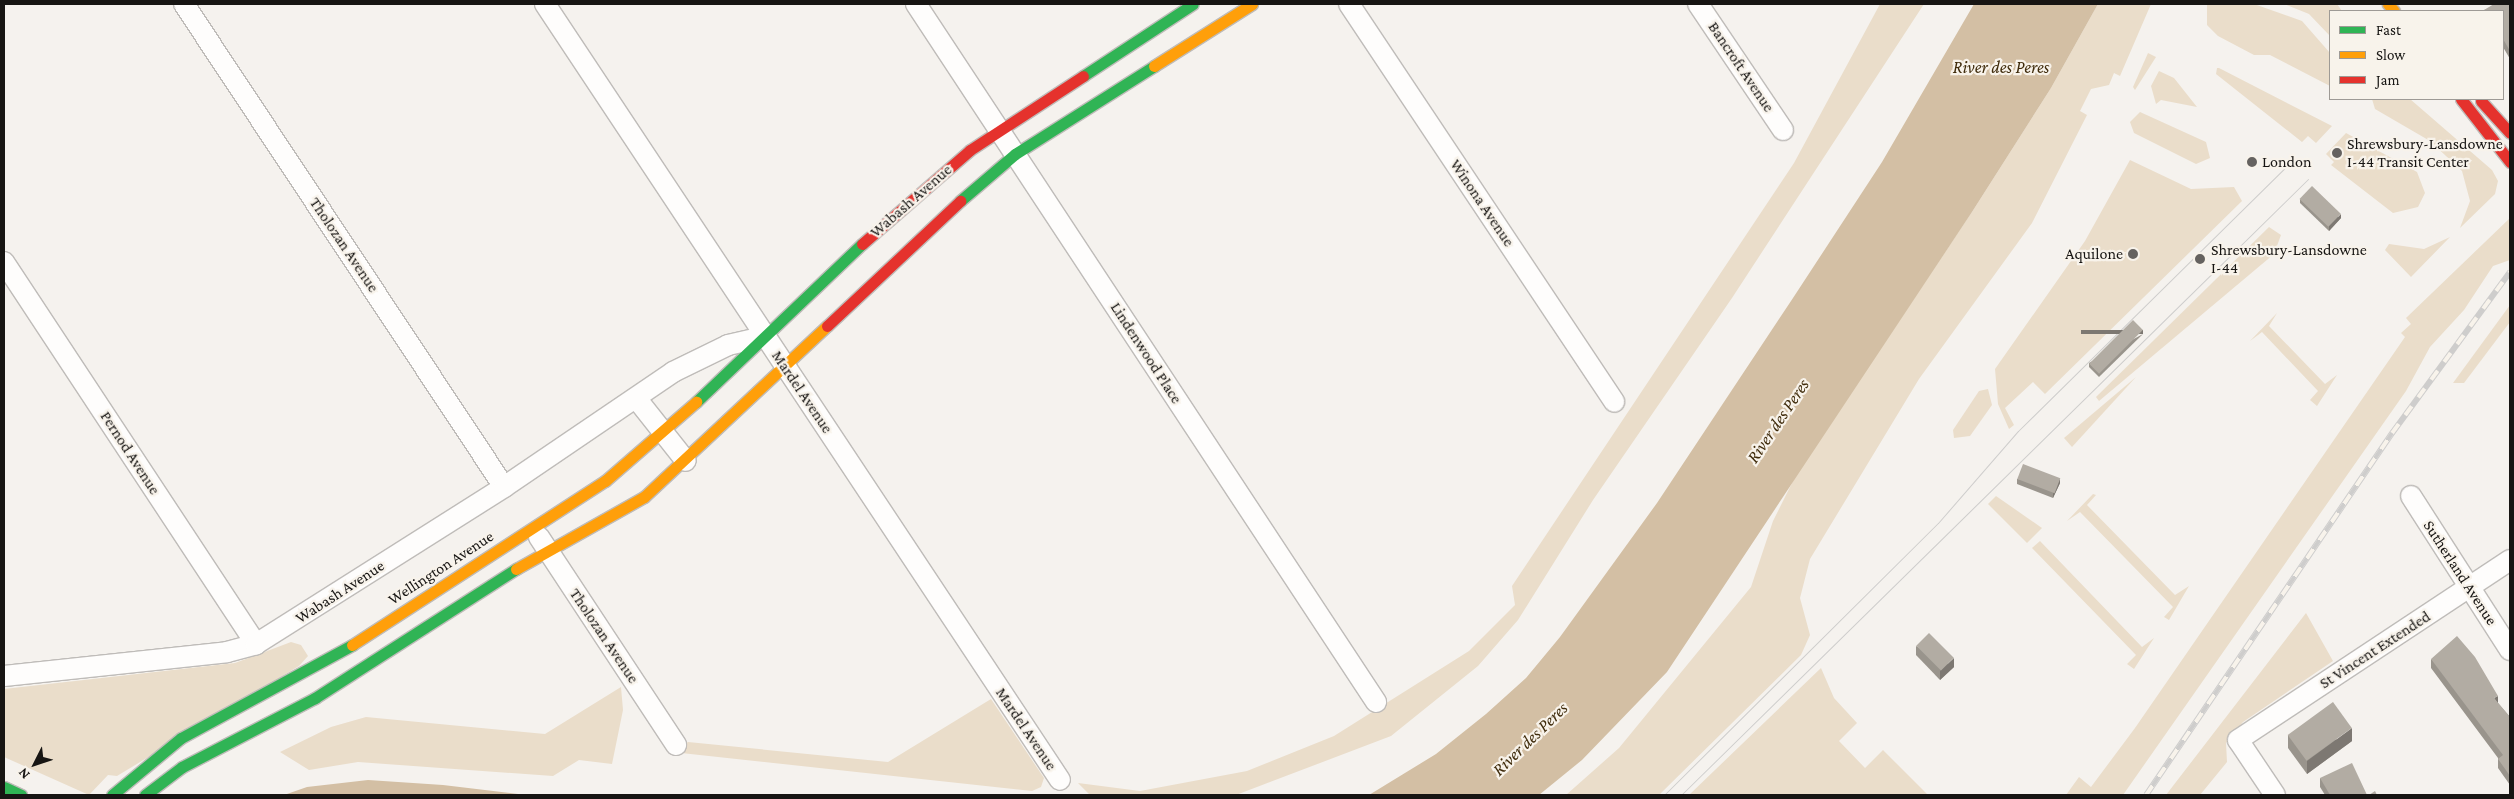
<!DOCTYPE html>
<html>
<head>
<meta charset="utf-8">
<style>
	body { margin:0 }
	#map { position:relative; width:2514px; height:799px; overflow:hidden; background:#f5f2ee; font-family:"Crimson Pro",serif }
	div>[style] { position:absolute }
	.green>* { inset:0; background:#eaddca }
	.water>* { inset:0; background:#d3bfa4 }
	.roads { filter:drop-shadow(1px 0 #bfbcb9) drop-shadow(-1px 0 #bfbcb9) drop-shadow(0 1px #bfbcb9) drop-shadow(0 -1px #bfbcb9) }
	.street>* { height:20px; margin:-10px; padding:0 10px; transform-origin:10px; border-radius:10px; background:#fefdfc }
	.fast>* { height:11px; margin:-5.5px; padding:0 5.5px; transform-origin:5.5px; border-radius:5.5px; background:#30b455 }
	.slow>* { height:11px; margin:-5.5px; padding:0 5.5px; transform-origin:5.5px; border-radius:5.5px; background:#ff9f0a }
	.jam>* { height:11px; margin:-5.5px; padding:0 5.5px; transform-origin:5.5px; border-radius:5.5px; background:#e5322d }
	.tram>* { height:1px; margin:-0.5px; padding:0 0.5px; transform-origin:0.5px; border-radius:0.5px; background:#cecdcc }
	.rail>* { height:5.5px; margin-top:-2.75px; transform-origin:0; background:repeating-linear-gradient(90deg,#f8f3eb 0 11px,#cecdcc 0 22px); box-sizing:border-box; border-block:1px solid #cecdcc }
	.wall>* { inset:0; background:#99948c }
	.shaded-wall>* { inset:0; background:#7d7872; transform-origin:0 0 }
	.building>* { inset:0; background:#b2aca3; transform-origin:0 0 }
	.dots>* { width:14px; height:14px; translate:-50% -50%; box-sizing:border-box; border:2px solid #f8f3eb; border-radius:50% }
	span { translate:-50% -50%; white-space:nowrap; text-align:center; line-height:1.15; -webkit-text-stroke:4.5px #f8f3eb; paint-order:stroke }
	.street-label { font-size:16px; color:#171513 }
	.poi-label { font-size:16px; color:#171513 }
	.left { translate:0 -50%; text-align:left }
	.right { translate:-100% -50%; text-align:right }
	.water-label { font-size:18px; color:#3f2b0b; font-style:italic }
	.frame { position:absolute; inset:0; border:5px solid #171513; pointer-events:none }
	.legend { position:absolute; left:2329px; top:10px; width:175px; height:90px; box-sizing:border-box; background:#f8f3eb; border:1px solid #9e9a95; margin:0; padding:6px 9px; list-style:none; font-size:15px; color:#171513 }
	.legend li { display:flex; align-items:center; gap:10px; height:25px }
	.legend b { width:25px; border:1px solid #9e9a95 }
	.north { position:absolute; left:10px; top:739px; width:50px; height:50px; -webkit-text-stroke:4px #f8f3eb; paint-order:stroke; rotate:229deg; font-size:14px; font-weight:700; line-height:20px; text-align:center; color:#171513 }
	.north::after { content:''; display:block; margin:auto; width:18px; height:22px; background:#171513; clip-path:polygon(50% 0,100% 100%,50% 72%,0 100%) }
</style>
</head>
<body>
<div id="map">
	<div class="green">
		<i style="clip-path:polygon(1880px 4px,1924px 4px,1732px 298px,1593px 500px,1518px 620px,1478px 666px,1391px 736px,1236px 795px,1090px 795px,1078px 783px,1140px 791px,1247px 771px,1334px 736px,1469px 651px,1515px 605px,1512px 586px,1794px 163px)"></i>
		<i style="clip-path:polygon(2098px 4px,2151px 4px,2120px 76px,2114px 73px,2109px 85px,2091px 89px,2080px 111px,2087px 115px,2032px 223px,1919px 379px,1810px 559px,1800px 598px,1810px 635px,1801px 655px,1659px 795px,1566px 795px,1619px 748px,1751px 587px,1773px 521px,1798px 471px,1972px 212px,2051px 88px)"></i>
		<i style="clip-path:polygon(2207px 4px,2254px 4px,2302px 21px,2330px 53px,2330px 86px,2270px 55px,2254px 55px,2218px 36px,2207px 25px)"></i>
		<i style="clip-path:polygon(2284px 4px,2337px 4px,2342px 11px,2330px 11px,2330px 36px,2309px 14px)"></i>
		<i style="clip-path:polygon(2148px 53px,2156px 57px,2135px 90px,2133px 87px)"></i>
		<i style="clip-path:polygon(2217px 68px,2219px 68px,2332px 126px,2316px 143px,2308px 136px,2302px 142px,2216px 74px)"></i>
		<i style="clip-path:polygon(2159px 71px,2174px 78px,2197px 107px,2161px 100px,2156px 104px,2151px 86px)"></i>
		<i style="clip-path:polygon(2372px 99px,2410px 99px,2492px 170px,2498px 181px,2495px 194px,2460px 228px,2470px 201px,2462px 171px,2430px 141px,2375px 109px)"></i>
		<i style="clip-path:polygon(2140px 112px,2206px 142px,2210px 158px,2196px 164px,2134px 133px,2130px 122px)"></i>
		<i style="clip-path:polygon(2346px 133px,2417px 172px,2425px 193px,2418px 207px,2393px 213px,2331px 165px,2334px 162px,2326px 154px)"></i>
		<i style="clip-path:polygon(2130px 160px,2191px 189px,2234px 187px,2242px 201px,2045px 394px,2033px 382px,2005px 408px,2014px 425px,2009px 429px,1998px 404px,1995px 369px,2085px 241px)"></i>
		<i style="clip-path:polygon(2510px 218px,2510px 260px,2493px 266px,2464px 310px,2430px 347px,2406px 391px,2123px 795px,2066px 795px,2079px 777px,2091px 787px,2135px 728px,2405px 337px,2401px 333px,2411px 324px,2406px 318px)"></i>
		<i style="clip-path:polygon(2269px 227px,2281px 235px,2274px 254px,2099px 401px,2096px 397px)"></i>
		<i style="clip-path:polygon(2450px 237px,2411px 277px,2385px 250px,2389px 244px,2424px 249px)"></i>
		<i style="clip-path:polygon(2510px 305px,2510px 322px,2464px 383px,2453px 383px)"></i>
		<i style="clip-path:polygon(2277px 313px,2269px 326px,2325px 384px,2337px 375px,2317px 406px,2310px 400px,2318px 391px,2262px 332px,2250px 341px)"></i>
		<i style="clip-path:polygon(2136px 377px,2072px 447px,2064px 438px)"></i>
		<i style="clip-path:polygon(1988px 389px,1992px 405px,1970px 436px,1954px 438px,1953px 430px,1979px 391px)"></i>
		<i style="clip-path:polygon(2093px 494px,2096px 495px,2087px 505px,2175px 595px,2189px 586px,2169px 620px,2164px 617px,2173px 607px,2080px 512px,2067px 521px)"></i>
		<i style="clip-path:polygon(1996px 496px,2042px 528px,2027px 543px,1988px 504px)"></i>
		<i style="clip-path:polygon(2040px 541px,2142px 647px,2154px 638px,2134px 669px,2127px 664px,2136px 655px,2032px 548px)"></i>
		<i style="clip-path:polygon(2306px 613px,2333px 661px,2243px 722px,2226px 743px,2227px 762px,2200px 795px,2166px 795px)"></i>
		<i style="clip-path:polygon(291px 642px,301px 645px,308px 656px,299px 666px,117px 776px,108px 775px,89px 795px,4px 757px,4px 689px,235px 663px)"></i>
		<i style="clip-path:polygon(1821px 668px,1834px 698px,1857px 723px,1839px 741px,1865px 768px,1883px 750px,1928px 795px,1689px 795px)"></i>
		<i style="clip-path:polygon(621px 687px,623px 710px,612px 764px,579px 760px,553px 776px,358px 762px,309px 770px,280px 752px,331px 727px,366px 717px,545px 734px)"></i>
		<i style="clip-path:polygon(991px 699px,1044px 778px,1041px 787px,1032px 791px,672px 752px,688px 742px,888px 762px)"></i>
	</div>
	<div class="water">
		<i style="clip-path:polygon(1974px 4px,2098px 4px,2051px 88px,1972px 212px,1667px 672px,1582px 760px,1539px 795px,1369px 795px,1436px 754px,1486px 714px,1526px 678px,1560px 637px,1657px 503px,1793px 298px,1882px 162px)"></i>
		<i style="clip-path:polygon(368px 780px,443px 785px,526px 795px,284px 795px,307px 787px)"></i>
	</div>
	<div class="roads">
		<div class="street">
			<i style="left:184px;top:4px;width:579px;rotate:56.47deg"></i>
			<i style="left:545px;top:4px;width:931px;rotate:56.43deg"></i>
			<i style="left:916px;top:4px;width:836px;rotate:56.61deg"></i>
			<i style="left:1349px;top:4px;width:478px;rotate:56.3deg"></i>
			<i style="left:1698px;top:4px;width:152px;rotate:56deg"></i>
			<i style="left:4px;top:262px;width:458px;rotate:56.6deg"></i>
			<i style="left:636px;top:398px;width:80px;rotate:51.6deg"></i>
			<i style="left:2411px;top:496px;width:183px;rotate:57.3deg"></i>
			<i style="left:539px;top:537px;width:249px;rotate:56.6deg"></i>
			<i style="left:4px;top:676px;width:224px;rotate:-6.1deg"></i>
			<i style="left:227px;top:652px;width:30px;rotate:-15deg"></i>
			<i style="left:256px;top:644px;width:294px;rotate:-32.3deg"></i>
			<i style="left:504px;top:487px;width:204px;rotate:-34.2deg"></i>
			<i style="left:673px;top:372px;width:61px;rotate:-26.1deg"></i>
			<i style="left:728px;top:345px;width:37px;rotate:-13deg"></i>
			<i style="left:2275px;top:795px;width:66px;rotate:-123.9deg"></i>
			<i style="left:2238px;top:740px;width:326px;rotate:-33.5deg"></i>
		</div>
		<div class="fast">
			<i style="left:1083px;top:76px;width:131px;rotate:-33.2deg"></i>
			<i style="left:960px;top:201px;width:72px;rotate:-40.5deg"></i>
			<i style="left:1015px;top:154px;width:165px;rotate:-32.3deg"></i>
			<i style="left:696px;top:402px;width:229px;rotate:-43.6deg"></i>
			<i style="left:4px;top:787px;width:19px;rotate:25deg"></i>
			<i style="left:112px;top:795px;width:89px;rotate:-39.6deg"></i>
			<i style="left:181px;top:738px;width:195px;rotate:-28.5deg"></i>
			<i style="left:145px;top:795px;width:46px;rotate:-37.1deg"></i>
			<i style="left:182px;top:767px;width:150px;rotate:-27.4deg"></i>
			<i style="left:315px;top:698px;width:239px;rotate:-32.7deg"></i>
		</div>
		<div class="slow">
			<i style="left:2388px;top:4px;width:9px;rotate:49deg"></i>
			<i style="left:1154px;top:66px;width:116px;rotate:-32.3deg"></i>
			<i style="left:516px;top:569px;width:147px;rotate:-29.4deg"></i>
			<i style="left:644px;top:497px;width:250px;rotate:-43.1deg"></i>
			<i style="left:352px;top:645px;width:302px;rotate:-33deg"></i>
			<i style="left:605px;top:481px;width:121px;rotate:-41deg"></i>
		</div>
		<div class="jam">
			<i style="left:2461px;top:99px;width:80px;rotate:52.1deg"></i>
			<i style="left:2481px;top:101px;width:43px;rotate:47.8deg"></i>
			<i style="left:862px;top:244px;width:143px;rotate:-41deg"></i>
			<i style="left:970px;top:150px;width:135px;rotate:-33.2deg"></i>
			<i style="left:827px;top:326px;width:183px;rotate:-43.2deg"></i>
		</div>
	</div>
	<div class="tram">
		<i style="left:1664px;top:795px;width:386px;rotate:-44.8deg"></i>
		<i style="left:1938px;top:523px;width:122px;rotate:-49deg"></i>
		<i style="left:2018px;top:431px;width:383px;rotate:-44.6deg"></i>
		<i style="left:1681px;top:795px;width:879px;rotate:-44.49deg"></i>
	</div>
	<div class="rail">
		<i style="left:2146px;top:795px;width:438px;rotate:-55.8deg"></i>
		<i style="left:2392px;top:433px;width:200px;rotate:-53.8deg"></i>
	</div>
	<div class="wall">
		<i style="clip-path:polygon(2510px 4px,2510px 59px,2503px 47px,2503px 11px,2484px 11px,2484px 10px)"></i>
		<i style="clip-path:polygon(2300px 199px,2341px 218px,2329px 231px,2300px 203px)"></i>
		<i style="clip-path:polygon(2143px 334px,2099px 377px,2089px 367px,2089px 363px)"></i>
		<i style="clip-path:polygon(2017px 479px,2060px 483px,2053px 498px,2017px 484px)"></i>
		<i style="clip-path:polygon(1916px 646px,1954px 667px,1940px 680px,1916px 655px)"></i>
		<i style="clip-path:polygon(2431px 659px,2498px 703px,2510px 717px,2510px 785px,2498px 768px,2498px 758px,2431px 668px)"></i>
		<i style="clip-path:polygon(2288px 735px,2352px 741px,2307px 774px,2288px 748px)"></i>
		<i style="clip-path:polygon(2320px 778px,2367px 795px,2325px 795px,2320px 787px)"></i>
	</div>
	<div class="shaded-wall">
		<i style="clip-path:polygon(2341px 214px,2341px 218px,2329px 231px,2329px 226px)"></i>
		<i style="left:2143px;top:330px;width:4px;height:62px;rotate:90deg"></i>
		<i style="clip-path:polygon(2060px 478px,2060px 483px,2053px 498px,2053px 494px)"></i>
		<i style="clip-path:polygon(1954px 658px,1954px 667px,1940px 680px,1940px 671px)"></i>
		<i style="clip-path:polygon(2498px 696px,2498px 704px,2494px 698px)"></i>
		<i style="clip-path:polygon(2352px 728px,2352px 741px,2307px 774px,2307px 761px)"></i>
	</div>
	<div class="building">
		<i style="clip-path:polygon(2494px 4px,2510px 4px,2510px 51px,2503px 39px,2503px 11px,2484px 11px,2484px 10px)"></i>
		<i style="left:2312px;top:186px;width:40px;height:18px;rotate:44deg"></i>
		<i style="left:2133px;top:320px;width:14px;height:62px;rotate:45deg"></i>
		<i style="left:2023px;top:464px;width:40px;height:16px;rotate:21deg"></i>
		<i style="left:1929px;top:633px;width:35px;height:18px;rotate:45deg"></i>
		<i style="clip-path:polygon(2457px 636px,2475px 657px,2498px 696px,2494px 698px,2510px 717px,2510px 776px,2498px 759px,2503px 755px,2431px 659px)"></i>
		<i style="left:2333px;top:702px;width:32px;height:56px;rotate:54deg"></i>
		<i style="clip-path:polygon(2352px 763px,2367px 795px,2330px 795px,2320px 778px)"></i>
		<i style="clip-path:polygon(2375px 791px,2377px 795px,2369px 795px)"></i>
	</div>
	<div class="dots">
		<i style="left:2337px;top:153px;background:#656260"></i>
		<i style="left:2252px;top:162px;background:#656260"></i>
		<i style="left:2133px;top:254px;background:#656260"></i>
		<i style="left:2200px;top:259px;background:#656260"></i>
	</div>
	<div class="street-label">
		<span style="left:1741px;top:67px;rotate:56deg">Bancroft Avenue</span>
		<span style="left:911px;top:201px;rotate:-41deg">Wabash Avenue</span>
		<span style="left:1482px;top:203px;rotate:56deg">Winona Avenue</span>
		<span style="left:344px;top:245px;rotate:56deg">Tholozan Avenue</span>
		<span style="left:1146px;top:353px;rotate:57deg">Lindenwood Place</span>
		<span style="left:802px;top:392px;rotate:56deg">Mardel Avenue</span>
		<span style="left:130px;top:453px;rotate:57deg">Pernod Avenue</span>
		<span style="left:441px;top:568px;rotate:-33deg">Wellington Avenue</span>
		<span style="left:2460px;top:573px;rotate:57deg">Sutherland Avenue</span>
		<span style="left:340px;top:592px;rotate:-33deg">Wabash Avenue</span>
		<span style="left:604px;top:636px;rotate:56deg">Tholozan Avenue</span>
		<span style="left:2375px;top:650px;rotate:-33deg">St Vincent Extended</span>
		<span style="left:1026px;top:729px;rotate:56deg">Mardel Avenue</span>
	</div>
	<div class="poi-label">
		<span class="left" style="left:2347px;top:153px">Shrewsbury-Lansdowne<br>I-44 Transit Center</span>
		<span class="left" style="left:2262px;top:162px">London</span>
		<span class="left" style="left:2211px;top:259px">Shrewsbury-Lansdowne<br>I-44</span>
		<span class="right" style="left:2123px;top:254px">Aquilone</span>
	</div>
	<div class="water-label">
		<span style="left:2001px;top:67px">River des Peres</span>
		<span style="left:1778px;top:421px;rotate:-56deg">River des Peres</span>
		<span style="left:1530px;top:739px;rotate:-44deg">River des Peres</span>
	</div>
	<div class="frame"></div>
	<ul class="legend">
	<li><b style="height:6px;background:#30b455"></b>Fast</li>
	<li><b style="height:6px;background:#ff9f0a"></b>Slow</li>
	<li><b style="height:6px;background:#e5322d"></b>Jam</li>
	</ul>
	<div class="north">N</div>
</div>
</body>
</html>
